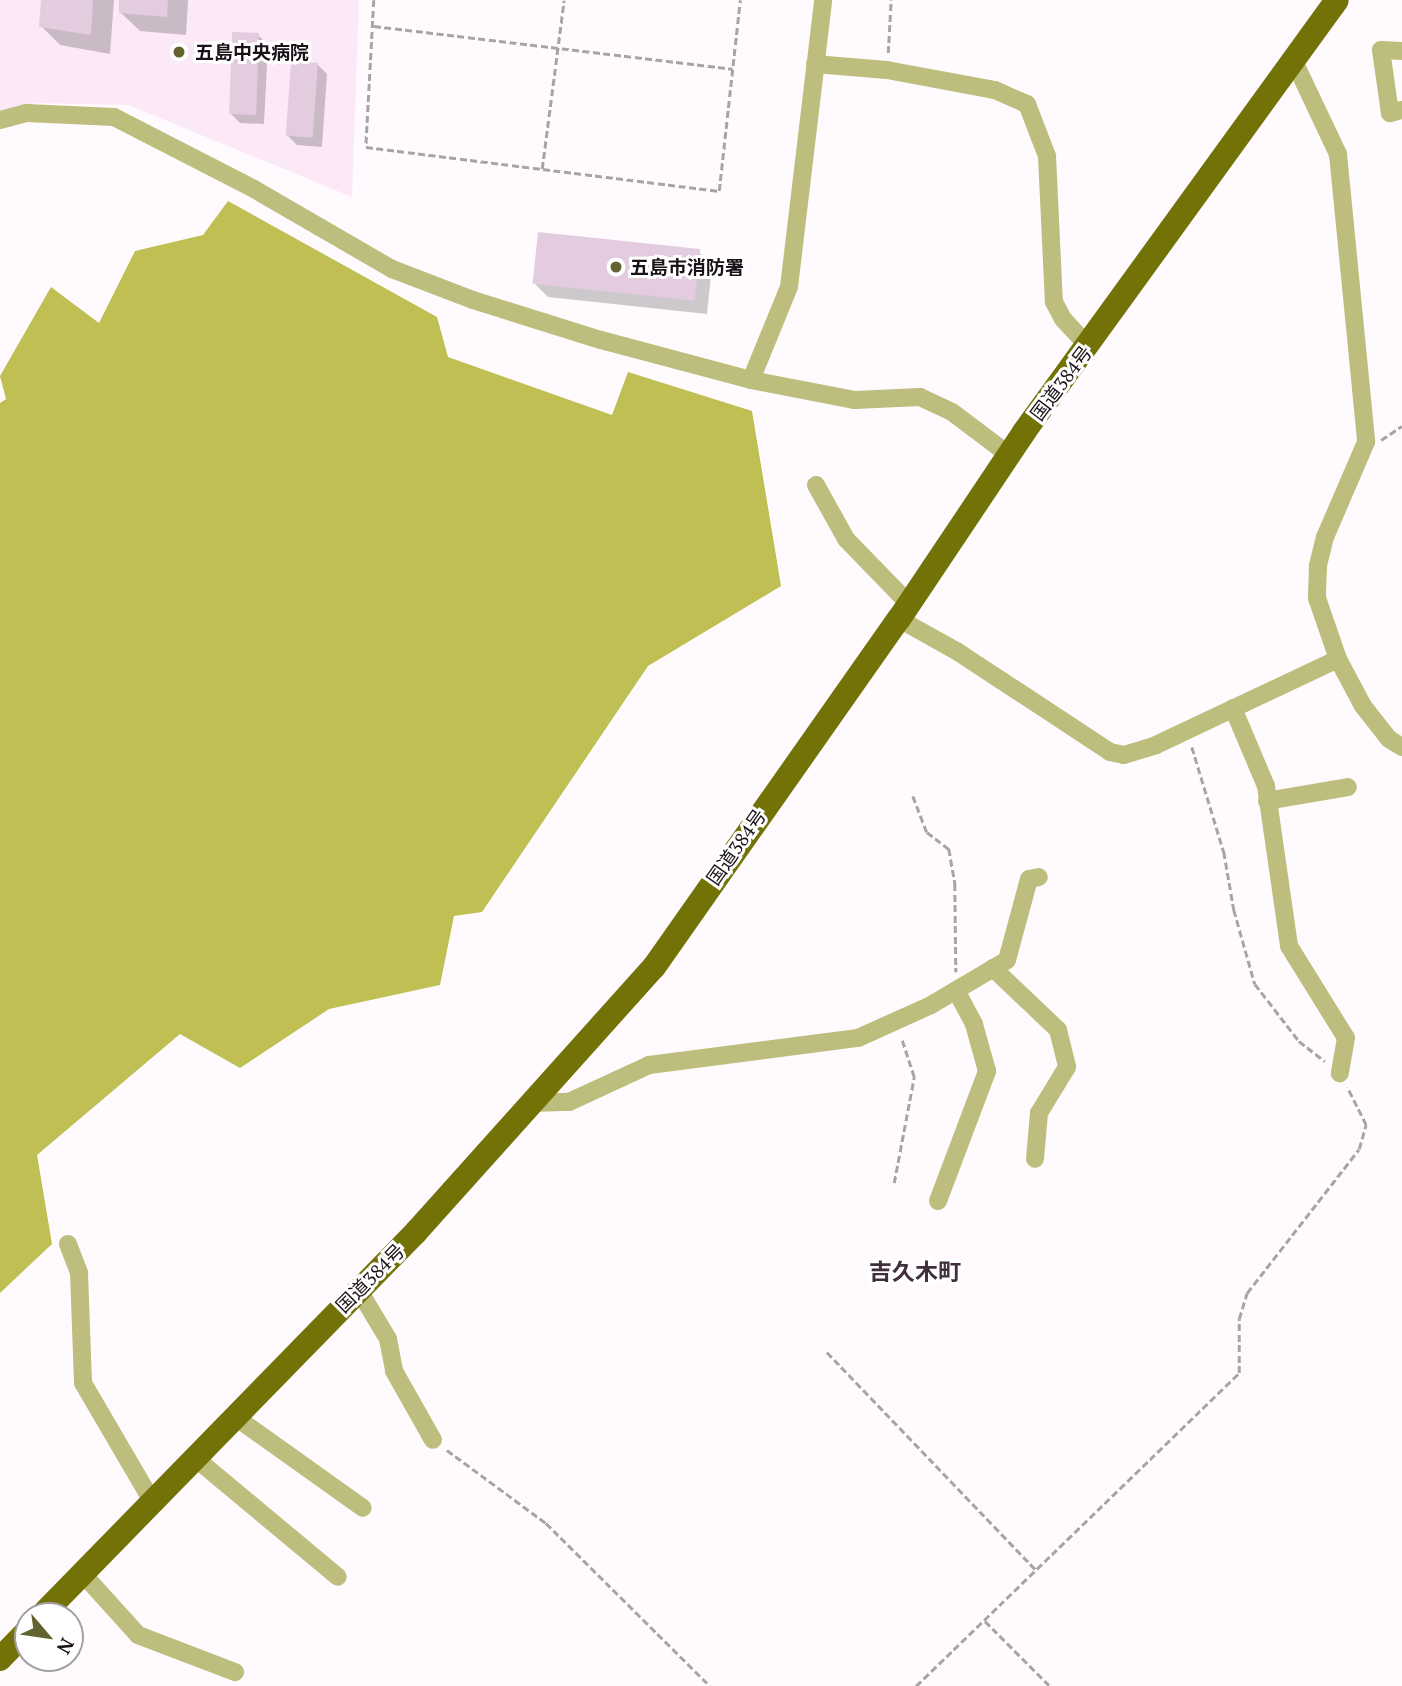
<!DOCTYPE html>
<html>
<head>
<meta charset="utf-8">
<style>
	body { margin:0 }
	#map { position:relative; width:1402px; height:1686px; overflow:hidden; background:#fffafe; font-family:"PT Serif","Noto Sans JP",serif }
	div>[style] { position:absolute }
	.built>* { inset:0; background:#fce9f8 }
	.forest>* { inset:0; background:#bfbf53 }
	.shadow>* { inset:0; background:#0003 }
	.building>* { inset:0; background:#e3ccdf; transform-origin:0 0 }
	.path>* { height:2.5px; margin-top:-1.25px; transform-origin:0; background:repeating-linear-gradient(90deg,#a9a3a8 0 7px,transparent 0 10.5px) }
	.minor>* { height:18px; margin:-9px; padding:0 9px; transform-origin:9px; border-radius:9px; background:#bdbe7d }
	.highway>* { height:24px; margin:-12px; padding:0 12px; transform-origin:12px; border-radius:12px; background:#737207 }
	.dots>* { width:19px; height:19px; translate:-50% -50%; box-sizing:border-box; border:4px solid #fff; border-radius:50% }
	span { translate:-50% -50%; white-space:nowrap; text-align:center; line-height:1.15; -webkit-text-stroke:6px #fff; paint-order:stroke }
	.poi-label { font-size:19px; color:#1a1218; font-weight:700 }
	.left { translate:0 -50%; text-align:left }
	.street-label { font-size:19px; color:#1a1218 }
	.quarter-label { font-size:23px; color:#412f3e; font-weight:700 }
	.north { position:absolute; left:14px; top:1602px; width:70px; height:70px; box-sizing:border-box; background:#fff; border:2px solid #a3a0a3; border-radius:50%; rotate:119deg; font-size:19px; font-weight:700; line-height:28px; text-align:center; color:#1a1218 }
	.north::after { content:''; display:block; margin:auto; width:24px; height:32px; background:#636330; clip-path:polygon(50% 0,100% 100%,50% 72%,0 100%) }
</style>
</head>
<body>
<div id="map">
	<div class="built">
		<i style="clip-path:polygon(0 0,359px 0,352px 197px,128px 105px,36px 103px,0 113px)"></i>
	</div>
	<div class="forest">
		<i style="clip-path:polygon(228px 201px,437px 317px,448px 357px,612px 415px,628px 372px,752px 411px,781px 586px,648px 666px,482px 912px,454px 916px,440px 985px,329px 1009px,240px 1068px,180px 1034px,37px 1155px,52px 1244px,0 1293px,0 403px,6px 399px,0 376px,51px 287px,99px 323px,135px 251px,203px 235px)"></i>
	</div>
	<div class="shadow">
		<i style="clip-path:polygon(42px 0,114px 0,110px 54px,60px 45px,41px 26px)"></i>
		<i style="clip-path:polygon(121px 0,188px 0,186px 35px,140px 31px,120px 12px)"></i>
		<i style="clip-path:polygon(258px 35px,268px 45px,264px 124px,240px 123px,230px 113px)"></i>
		<i style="clip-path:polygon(317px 64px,327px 74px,322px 147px,297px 145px,287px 135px)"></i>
		<i style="clip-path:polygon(699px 252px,712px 265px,707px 314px,548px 297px,534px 283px)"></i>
	</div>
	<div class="building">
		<i style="clip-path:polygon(41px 0,93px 0,91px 35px,39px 27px)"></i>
		<i style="clip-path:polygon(119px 0,168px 0,167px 17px,119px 13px)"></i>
		<i style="left:232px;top:32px;width:27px;height:82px;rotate:2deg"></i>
		<i style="left:291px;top:61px;width:27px;height:75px;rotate:4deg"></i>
		<i style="left:538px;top:232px;width:163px;height:52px;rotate:6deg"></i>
	</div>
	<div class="path">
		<i style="left:374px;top:0;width:147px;rotate:93.1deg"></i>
		<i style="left:366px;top:147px;width:356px;rotate:7.1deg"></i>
		<i style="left:719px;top:191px;width:192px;rotate:-83.7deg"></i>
		<i style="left:374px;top:26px;width:361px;rotate:6.8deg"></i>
		<i style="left:888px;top:53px;width:53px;rotate:-86.8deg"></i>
		<i style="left:542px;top:169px;width:170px;rotate:-82.6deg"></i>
		<i style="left:1381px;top:440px;width:25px;rotate:-34deg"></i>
		<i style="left:1192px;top:747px;width:110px;rotate:73.1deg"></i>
		<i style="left:1224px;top:852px;width:59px;rotate:80.2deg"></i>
		<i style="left:1234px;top:910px;width:77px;rotate:74.2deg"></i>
		<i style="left:1255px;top:984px;width:72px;rotate:52.3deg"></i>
		<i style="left:1299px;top:1041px;width:33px;rotate:38deg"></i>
		<i style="left:913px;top:796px;width:39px;rotate:69deg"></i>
		<i style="left:927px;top:832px;width:28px;rotate:38deg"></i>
		<i style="left:949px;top:849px;width:36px;rotate:80deg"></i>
		<i style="left:955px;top:884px;width:88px;rotate:89.3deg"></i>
		<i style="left:894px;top:1183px;width:108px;rotate:-79.3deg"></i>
		<i style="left:914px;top:1077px;width:42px;rotate:-108deg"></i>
		<i style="left:827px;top:1352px;width:302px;rotate:46.2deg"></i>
		<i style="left:447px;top:1450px;width:123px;rotate:36.4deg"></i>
		<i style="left:546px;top:1523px;width:231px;rotate:44.8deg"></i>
		<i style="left:985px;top:1621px;width:92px;rotate:45deg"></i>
		<i style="left:916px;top:1686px;width:450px;rotate:-44.1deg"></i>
		<i style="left:1239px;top:1373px;width:54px;rotate:-90deg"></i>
		<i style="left:1239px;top:1319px;width:27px;rotate:-73deg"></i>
		<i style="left:1247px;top:1293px;width:182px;rotate:-52.1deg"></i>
		<i style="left:1359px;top:1149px;width:25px;rotate:-74deg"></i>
		<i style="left:1366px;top:1125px;width:42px;rotate:-116.6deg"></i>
	</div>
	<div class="minor">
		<i style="left:1402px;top:51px;width:21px;rotate:-177deg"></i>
		<i style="left:1381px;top:50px;width:64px;rotate:81.9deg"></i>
		<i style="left:1390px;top:113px;width:12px;rotate:-14deg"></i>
		<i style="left:1293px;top:59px;width:105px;rotate:64.7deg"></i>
		<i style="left:1338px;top:154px;width:289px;rotate:84.4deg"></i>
		<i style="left:1366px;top:442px;width:103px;rotate:113.3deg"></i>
		<i style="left:1325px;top:537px;width:30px;rotate:104deg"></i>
		<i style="left:1318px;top:566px;width:32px;rotate:92deg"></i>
		<i style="left:1317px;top:598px;width:65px;rotate:71deg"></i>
		<i style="left:1338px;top:659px;width:53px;rotate:62deg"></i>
		<i style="left:1363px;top:706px;width:42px;rotate:51.8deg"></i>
		<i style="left:1389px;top:739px;width:15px;rotate:32deg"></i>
		<i style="left:815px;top:64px;width:72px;rotate:4.8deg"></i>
		<i style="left:887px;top:70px;width:110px;rotate:10.5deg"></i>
		<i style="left:995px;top:90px;width:35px;rotate:24deg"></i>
		<i style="left:1027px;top:104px;width:56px;rotate:69deg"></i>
		<i style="left:1047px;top:156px;width:146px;rotate:87.3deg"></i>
		<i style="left:1054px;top:302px;width:19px;rotate:62deg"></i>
		<i style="left:1063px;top:319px;width:38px;rotate:47deg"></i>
		<i style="left:0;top:120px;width:28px;rotate:-15deg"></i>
		<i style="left:27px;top:113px;width:87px;rotate:2.6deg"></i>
		<i style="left:114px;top:117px;width:157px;rotate:27.2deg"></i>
		<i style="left:254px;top:189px;width:160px;rotate:30.1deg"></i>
		<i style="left:392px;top:269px;width:87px;rotate:20.9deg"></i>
		<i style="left:473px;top:300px;width:134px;rotate:17.4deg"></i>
		<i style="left:601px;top:340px;width:155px;rotate:14.9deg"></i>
		<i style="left:751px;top:380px;width:106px;rotate:10.9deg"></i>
		<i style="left:855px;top:400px;width:65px;rotate:-2.6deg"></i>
		<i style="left:920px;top:397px;width:35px;rotate:25deg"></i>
		<i style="left:952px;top:412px;width:71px;rotate:37deg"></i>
		<i style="left:751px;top:380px;width:100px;rotate:-67.8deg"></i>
		<i style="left:789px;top:287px;width:289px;rotate:-83.2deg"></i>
		<i style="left:816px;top:485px;width:62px;rotate:60.9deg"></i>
		<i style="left:846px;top:539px;width:91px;rotate:45.9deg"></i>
		<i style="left:899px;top:619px;width:68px;rotate:29.2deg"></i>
		<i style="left:958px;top:652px;width:182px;rotate:33.3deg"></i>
		<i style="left:1110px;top:752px;width:14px;rotate:12deg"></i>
		<i style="left:1124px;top:755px;width:34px;rotate:-17deg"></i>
		<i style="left:1156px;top:745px;width:201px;rotate:-25.3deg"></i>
		<i style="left:1233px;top:708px;width:85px;rotate:67.1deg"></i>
		<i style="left:1266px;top:786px;width:162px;rotate:81.8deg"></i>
		<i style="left:1289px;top:946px;width:108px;rotate:58.2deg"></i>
		<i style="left:1346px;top:1038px;width:36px;rotate:100deg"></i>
		<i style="left:1267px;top:801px;width:82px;rotate:-9.8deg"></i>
		<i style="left:993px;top:968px;width:90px;rotate:43.6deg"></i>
		<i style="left:1058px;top:1030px;width:38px;rotate:76deg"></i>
		<i style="left:1067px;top:1067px;width:54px;rotate:121.3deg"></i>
		<i style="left:1039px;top:1113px;width:46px;rotate:95deg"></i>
		<i style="left:533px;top:1103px;width:36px;rotate:-2deg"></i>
		<i style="left:569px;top:1102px;width:88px;rotate:-24.8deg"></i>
		<i style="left:649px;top:1065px;width:211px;rotate:-7.4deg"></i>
		<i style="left:858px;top:1038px;width:80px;rotate:-24.3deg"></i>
		<i style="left:931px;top:1005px;width:88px;rotate:-30.6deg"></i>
		<i style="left:1007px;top:960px;width:84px;rotate:-74.8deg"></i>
		<i style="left:1029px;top:879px;width:10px;rotate:-11deg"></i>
		<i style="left:938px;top:1201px;width:139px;rotate:-69.3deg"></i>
		<i style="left:987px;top:1071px;width:49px;rotate:-105.5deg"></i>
		<i style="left:974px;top:1024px;width:38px;rotate:-118deg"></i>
		<i style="left:68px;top:1244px;width:31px;rotate:69deg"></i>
		<i style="left:79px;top:1273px;width:110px;rotate:87.9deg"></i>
		<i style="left:83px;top:1383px;width:137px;rotate:59.7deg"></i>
		<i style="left:358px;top:1289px;width:58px;rotate:59deg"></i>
		<i style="left:388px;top:1339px;width:33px;rotate:79deg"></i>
		<i style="left:394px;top:1371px;width:79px;rotate:60.5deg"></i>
		<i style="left:234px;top:1416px;width:158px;rotate:35.5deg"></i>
		<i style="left:194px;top:1457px;width:187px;rotate:39.8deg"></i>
		<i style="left:82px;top:1573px;width:84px;rotate:47.9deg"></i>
		<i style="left:138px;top:1635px;width:104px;rotate:20.9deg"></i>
	</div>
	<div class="highway">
		<i style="left:41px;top:1616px;width:537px;rotate:-45.68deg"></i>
		<i style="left:416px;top:1232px;width:356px;rotate:-48.1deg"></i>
		<i style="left:654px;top:967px;width:426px;rotate:-54.9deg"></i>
		<i style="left:899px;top:619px;width:225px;rotate:-56.2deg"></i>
		<i style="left:1024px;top:432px;width:533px;rotate:-54.08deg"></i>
		<i style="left:0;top:1659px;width:40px;rotate:-46deg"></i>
	</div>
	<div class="dots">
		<i style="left:179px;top:52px;background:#636330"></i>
		<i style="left:616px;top:267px;background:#636330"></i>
	</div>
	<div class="poi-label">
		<span class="left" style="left:195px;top:52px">五島中央病院</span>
		<span class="left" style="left:630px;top:267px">五島市消防署</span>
	</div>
	<div class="street-label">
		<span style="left:1061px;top:383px;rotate:-53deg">国道384号</span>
		<span style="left:736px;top:847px;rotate:-55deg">国道384号</span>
		<span style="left:370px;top:1278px;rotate:-45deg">国道384号</span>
	</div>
	<div class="quarter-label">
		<span style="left:915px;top:1272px">吉久木町</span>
	</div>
	<div class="north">N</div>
</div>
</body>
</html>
